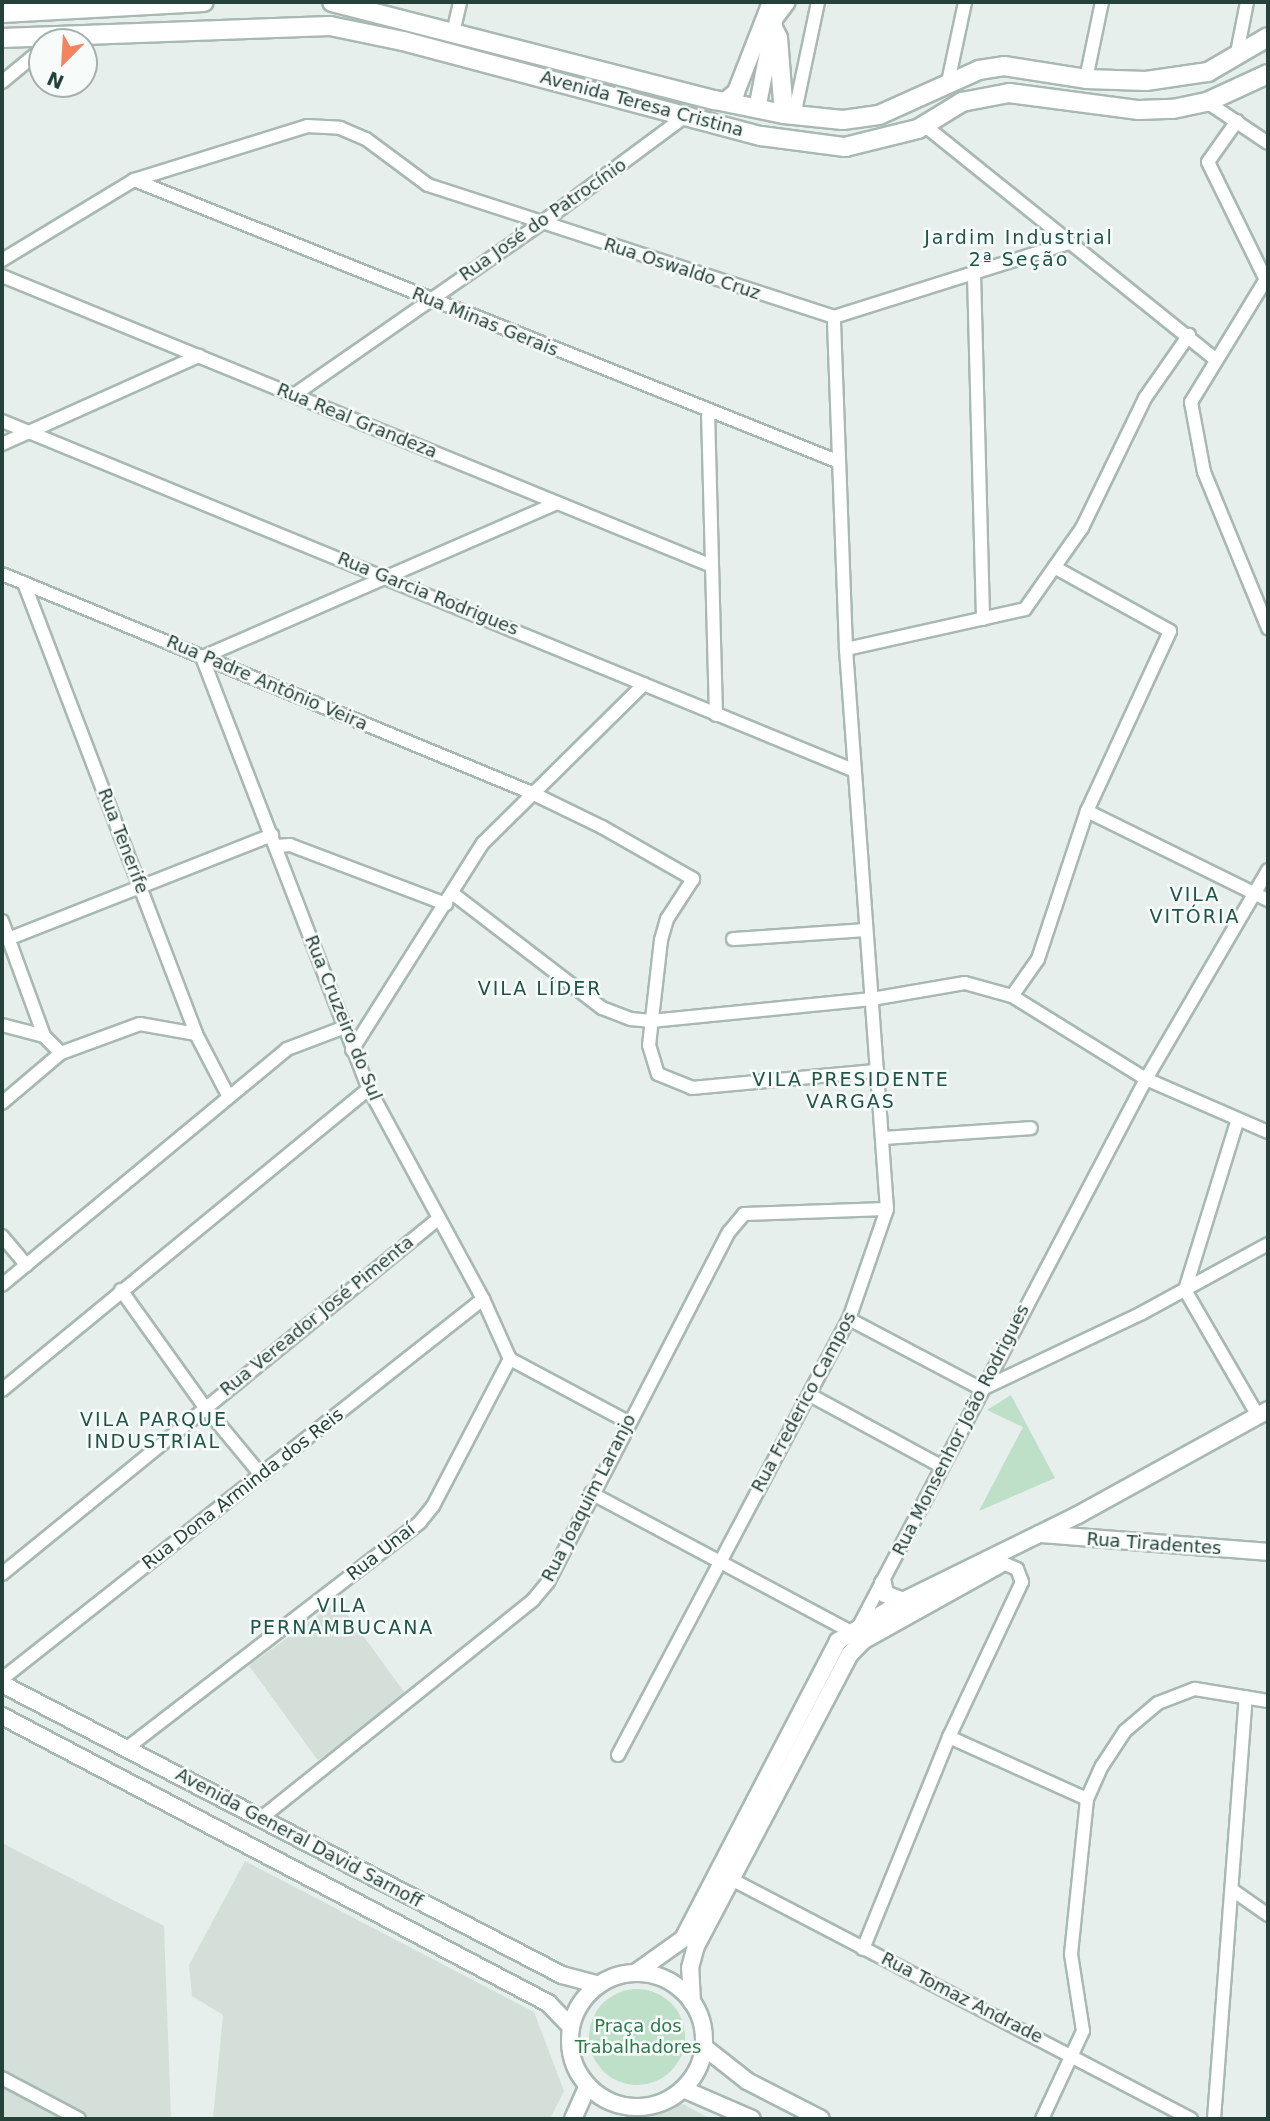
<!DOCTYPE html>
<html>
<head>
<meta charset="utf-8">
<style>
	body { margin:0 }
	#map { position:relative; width:1270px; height:2121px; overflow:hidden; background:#e6efeb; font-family:"DejaVu Sans",sans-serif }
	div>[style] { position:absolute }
	.built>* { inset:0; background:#d4dfda; transform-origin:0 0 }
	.green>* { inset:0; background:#bfe0c8 }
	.round { border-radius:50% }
	.roads { filter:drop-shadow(2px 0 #a8b8b2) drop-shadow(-2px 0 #a8b8b2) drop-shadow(0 2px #a8b8b2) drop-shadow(0 -2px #a8b8b2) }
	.minor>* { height:12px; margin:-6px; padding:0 6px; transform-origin:6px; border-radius:6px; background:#fff }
	.tertiary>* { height:16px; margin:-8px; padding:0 8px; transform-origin:8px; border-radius:8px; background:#fff }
	.tertiary>.ring { margin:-8px; padding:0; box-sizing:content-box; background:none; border:16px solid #fff; border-radius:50% }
	.secondary>* { height:18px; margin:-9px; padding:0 9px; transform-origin:9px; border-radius:9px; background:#fff }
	span { translate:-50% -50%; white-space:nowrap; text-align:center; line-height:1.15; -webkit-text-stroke:5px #f7fbf9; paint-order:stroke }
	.street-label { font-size:18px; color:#24423a }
	.park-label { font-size:18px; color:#2d7a4b }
	.neighbourhood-label { font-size:19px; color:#1f5548; letter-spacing:2px }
	.frame { position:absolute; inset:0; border:4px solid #24423a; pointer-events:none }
	.north { position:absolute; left:28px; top:28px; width:70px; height:70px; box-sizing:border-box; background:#f7fbf9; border:2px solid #a3b1ad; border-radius:50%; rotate:204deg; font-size:19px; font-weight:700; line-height:28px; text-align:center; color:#24423a }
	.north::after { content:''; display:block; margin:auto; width:24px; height:32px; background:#f4845f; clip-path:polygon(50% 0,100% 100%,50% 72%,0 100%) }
</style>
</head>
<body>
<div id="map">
	<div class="built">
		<i style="left:338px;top:1601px;width:117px;height:110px;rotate:54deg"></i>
		<i style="clip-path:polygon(2px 1843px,164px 1926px,171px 2119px,2px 2119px)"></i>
		<i style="clip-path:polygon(245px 1861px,534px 2012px,564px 2091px,550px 2119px,213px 2119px,223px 2015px,192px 1996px,189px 1965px)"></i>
		<i style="clip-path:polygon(683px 2104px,711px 2119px,625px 2119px)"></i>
	</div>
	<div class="green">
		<i style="clip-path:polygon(1011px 1395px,1055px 1478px,979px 1511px,1023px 1427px,987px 1410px)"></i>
		<i class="round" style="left:589px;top:1989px;width:96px;height:96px"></i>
	</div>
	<div class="roads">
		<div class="minor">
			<i style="left:453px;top:33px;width:32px;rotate:-77deg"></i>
			<i style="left:1236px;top:58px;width:57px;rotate:-78.9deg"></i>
			<i style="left:1086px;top:79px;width:79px;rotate:-78.3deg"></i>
			<i style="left:2px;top:82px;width:52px;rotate:-39.5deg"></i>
			<i style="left:947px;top:87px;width:87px;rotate:-78deg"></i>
			<i style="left:1207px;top:102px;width:73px;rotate:33.9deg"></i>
			<i style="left:794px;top:116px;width:116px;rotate:-78.1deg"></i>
			<i style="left:1237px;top:121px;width:50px;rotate:125.3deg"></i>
			<i style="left:1208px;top:162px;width:131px;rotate:63.8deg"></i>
			<i style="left:924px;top:125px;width:373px;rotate:38.8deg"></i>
			<i style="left:134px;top:180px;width:757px;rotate:21.79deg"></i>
			<i style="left:2px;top:260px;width:154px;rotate:-31.2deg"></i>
			<i style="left:134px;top:180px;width:181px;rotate:-17.3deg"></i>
			<i style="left:307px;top:126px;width:33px;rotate:3deg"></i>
			<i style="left:340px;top:128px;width:28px;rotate:23deg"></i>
			<i style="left:366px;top:139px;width:77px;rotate:36.6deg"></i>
			<i style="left:428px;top:185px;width:427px;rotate:18deg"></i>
			<i style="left:834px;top:317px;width:245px;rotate:-17.5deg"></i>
			<i style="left:974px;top:274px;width:345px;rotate:88.5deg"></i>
			<i style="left:2px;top:276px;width:767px;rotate:22.22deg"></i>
			<i style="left:1268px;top:276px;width:148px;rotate:121.4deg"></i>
			<i style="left:1191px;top:402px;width:71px;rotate:79.5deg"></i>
			<i style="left:1204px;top:472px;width:169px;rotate:67.7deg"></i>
			<i style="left:294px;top:395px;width:300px;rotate:-34.8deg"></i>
			<i style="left:540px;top:224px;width:183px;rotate:-36.6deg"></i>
			<i style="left:708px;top:411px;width:304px;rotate:88.5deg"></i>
			<i style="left:2px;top:421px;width:920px;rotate:22.3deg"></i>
			<i style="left:2px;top:444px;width:216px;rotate:-24.1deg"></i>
			<i style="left:557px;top:503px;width:387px;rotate:156.5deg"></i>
			<i style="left:202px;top:657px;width:463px;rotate:68.9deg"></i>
			<i style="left:369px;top:1089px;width:239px;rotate:61.5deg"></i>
			<i style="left:483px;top:1299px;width:66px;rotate:65.8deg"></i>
			<i style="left:510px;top:1359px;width:134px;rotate:28.1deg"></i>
			<i style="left:2px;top:574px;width:573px;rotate:22.45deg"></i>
			<i style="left:532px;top:793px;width:78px;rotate:25.9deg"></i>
			<i style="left:602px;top:827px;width:105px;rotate:29.7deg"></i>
			<i style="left:693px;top:879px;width:48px;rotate:123deg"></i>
			<i style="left:667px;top:919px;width:22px;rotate:106deg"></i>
			<i style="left:661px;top:940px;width:106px;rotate:96.5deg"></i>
			<i style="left:649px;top:1045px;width:30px;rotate:73deg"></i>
			<i style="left:658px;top:1074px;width:37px;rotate:22deg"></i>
			<i style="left:692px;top:1088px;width:186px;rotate:-5.3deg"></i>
			<i style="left:24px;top:583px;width:483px;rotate:69.1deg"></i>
			<i style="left:196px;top:1034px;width:71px;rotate:62.4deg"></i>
			<i style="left:846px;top:649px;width:183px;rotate:-12.6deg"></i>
			<i style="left:1025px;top:609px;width:99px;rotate:-54.9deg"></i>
			<i style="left:1082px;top:528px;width:144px;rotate:-64.1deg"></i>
			<i style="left:1145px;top:398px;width:77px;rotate:-55.1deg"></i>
			<i style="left:1087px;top:811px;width:202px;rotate:26.2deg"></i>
			<i style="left:276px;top:846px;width:14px;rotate:-4deg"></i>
			<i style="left:290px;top:845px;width:167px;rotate:20.7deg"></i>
			<i style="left:452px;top:893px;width:189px;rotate:37.5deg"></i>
			<i style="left:602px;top:1008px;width:31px;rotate:21deg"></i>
			<i style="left:631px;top:1019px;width:20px;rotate:6deg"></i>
			<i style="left:651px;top:1021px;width:222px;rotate:-5.7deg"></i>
			<i style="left:872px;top:999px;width:94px;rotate:-9.8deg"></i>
			<i style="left:965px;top:983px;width:49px;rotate:15.5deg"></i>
			<i style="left:1012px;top:996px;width:158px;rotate:31.8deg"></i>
			<i style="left:1146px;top:1079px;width:133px;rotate:23.5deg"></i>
			<i style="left:2px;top:921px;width:122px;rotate:69.9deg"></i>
			<i style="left:8px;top:939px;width:284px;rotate:-21.5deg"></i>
			<i style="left:733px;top:939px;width:131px;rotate:-3.9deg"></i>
			<i style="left:1012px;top:996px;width:45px;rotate:-54.9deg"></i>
			<i style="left:1038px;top:959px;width:156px;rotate:-71.7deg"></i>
			<i style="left:1087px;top:811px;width:198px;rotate:-65.2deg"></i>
			<i style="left:1170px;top:631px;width:132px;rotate:-151.1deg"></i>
			<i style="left:2px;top:1025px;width:43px;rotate:14.7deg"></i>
			<i style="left:44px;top:1036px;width:24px;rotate:45deg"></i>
			<i style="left:352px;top:1050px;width:245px;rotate:-57.7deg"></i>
			<i style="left:483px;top:843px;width:226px;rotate:-44.6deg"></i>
			<i style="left:2px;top:1103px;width:77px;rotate:-40.3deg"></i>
			<i style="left:61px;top:1053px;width:84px;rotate:-20.2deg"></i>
			<i style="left:140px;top:1024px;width:57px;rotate:10.1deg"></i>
			<i style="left:1237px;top:1122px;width:176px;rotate:107.2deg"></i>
			<i style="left:1185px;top:1290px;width:146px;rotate:59.9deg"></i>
			<i style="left:882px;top:1138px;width:149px;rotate:-3.8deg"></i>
			<i style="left:2px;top:1236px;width:38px;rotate:50deg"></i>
			<i style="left:2px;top:1285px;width:370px;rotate:-39.6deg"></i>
			<i style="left:287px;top:1049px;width:62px;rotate:-20.8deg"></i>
			<i style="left:121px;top:1290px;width:143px;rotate:54.4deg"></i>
			<i style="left:204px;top:1406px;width:89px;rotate:50.4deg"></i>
			<i style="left:849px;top:1319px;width:150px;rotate:27.8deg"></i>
			<i style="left:982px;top:1389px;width:177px;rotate:-25.4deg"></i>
			<i style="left:1142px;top:1313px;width:144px;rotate:-28.7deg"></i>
			<i style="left:2px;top:1390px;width:475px;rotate:-39.4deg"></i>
			<i style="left:810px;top:1395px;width:149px;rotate:28.5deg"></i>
			<i style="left:591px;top:1493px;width:293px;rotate:28.1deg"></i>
			<i style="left:2px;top:1574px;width:562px;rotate:-39.15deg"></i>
			<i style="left:859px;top:1626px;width:618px;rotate:-62.31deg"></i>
			<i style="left:1146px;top:1079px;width:242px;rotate:-59.7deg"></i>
			<i style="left:2px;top:1679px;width:613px;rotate:-38.31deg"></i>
			<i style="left:949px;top:1737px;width:151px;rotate:24.2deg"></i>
			<i style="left:127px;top:1748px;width:370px;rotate:-37.6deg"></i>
			<i style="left:420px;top:1522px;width:21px;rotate:-51deg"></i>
			<i style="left:433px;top:1506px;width:166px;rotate:-62.4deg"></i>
			<i style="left:618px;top:1755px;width:493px;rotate:-62.1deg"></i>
			<i style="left:849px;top:1319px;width:116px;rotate:-70.9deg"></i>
			<i style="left:887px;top:1209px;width:561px;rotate:-94.19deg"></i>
			<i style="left:846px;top:649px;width:332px;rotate:-92.1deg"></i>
			<i style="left:260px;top:1819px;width:350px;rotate:-38.7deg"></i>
			<i style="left:533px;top:1600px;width:23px;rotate:-50deg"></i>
			<i style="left:548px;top:1582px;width:394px;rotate:-62.7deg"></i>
			<i style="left:729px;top:1232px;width:23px;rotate:-50deg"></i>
			<i style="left:744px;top:1214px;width:143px;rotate:-2deg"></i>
			<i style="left:731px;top:1879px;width:519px;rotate:27.55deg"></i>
			<i style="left:1234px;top:1891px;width:42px;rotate:35.2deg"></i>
			<i style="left:863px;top:1949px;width:229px;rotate:-67.9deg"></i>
			<i style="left:949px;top:1737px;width:171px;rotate:-64.8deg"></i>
			<i style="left:1022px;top:1582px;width:14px;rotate:-111deg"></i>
			<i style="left:1017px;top:1569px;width:15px;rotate:-157deg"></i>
			<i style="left:2px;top:2078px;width:87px;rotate:28deg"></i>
			<i style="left:1042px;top:2119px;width:97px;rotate:-65deg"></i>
			<i style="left:1083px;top:2031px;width:78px;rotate:-98.9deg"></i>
			<i style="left:1071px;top:1954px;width:156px;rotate:-84.1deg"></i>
			<i style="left:1087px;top:1799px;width:36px;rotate:-66deg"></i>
			<i style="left:1102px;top:1766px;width:42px;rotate:-56.7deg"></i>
			<i style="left:1125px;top:1731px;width:43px;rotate:-40.3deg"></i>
			<i style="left:1158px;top:1703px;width:40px;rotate:-21deg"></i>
			<i style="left:1195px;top:1689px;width:74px;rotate:9.3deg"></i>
			<i style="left:1214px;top:2119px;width:423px;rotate:-85.7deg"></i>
		</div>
		<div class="tertiary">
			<i style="left:774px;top:19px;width:21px;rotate:-53deg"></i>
			<i style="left:724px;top:102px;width:16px;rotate:-40deg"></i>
			<i style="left:736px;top:92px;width:97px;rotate:-68.7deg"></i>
			<i style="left:757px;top:109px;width:89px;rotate:-78.9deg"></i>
			<i style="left:1040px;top:1534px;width:229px;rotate:4.5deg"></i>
			<i style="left:883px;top:1583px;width:11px;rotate:80deg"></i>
			<i style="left:885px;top:1594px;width:19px;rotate:21deg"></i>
			<i style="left:2px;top:1684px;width:631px;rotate:27.46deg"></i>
			<i style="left:562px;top:1975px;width:38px;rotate:15deg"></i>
			<i style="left:2px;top:1716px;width:617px;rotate:27.73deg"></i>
			<i style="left:548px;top:2003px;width:33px;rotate:46deg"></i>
			<i style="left:638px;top:1971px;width:55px;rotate:-35.4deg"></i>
			<i style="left:683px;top:1939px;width:336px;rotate:-62.5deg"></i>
			<i style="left:838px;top:1641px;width:76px;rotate:-31.6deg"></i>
			<i style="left:903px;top:1601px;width:195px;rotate:-26.2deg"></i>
			<i style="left:1078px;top:1515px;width:217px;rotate:-28.9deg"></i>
			<i class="ring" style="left:570px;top:1973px;width:118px;height:118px"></i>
			<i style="left:692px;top:2002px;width:34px;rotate:-93deg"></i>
			<i style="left:690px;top:1968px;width:23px;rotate:-75deg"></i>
			<i style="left:696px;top:1946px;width:330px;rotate:-62.2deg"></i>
			<i style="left:850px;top:1654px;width:20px;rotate:-45deg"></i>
			<i style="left:864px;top:1640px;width:154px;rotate:-29.1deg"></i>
			<i style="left:704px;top:2047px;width:55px;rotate:38.3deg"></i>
			<i style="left:747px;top:2081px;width:83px;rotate:27.2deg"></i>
			<i style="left:683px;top:2089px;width:75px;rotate:23.5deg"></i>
			<i style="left:573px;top:2119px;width:36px;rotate:-66deg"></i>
		</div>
		<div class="secondary">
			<i style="left:332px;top:2px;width:395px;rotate:14.4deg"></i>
			<i style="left:715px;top:100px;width:70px;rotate:11.5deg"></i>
			<i style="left:784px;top:114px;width:59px;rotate:5.8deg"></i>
			<i style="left:843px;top:120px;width:36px;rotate:-8deg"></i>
			<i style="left:879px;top:115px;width:110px;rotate:-24.2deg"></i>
			<i style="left:979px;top:70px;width:25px;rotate:-9deg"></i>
			<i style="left:1004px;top:66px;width:83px;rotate:9deg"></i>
			<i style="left:1086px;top:79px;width:60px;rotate:1.9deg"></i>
			<i style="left:1146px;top:81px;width:63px;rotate:-8.3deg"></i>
			<i style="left:1208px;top:72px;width:69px;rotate:-30.3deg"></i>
			<i style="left:2px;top:13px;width:202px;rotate:-3.1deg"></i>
			<i style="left:773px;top:28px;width:11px;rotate:63deg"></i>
			<i style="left:778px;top:38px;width:76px;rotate:85.5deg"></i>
			<i style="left:2px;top:38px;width:328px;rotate:-2.1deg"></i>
			<i style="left:330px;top:26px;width:75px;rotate:11.6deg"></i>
			<i style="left:403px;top:41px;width:370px;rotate:14.9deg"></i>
			<i style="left:761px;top:136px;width:85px;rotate:7.5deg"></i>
			<i style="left:845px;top:147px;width:75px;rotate:-13.9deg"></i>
			<i style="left:918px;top:129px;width:52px;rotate:-31.5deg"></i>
			<i style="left:962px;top:102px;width:48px;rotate:-10.8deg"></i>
			<i style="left:1009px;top:93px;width:131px;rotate:7.5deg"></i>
			<i style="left:1139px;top:110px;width:34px;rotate:-2deg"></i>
			<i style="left:1173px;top:109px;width:35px;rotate:-12deg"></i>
			<i style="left:1207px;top:102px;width:67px;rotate:-24.7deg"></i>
		</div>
	</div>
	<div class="street-label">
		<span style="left:642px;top:104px;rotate:15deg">Avenida Teresa Cristina</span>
		<span style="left:543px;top:220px;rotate:-35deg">Rua José do Patrocínio</span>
		<span style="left:682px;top:269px;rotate:18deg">Rua Oswaldo Cruz</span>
		<span style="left:485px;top:322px;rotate:22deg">Rua Minas Gerais</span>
		<span style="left:357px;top:421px;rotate:22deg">Rua Real Grandeza</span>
		<span style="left:428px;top:594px;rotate:22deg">Rua Garcia Rodrigues</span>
		<span style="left:267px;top:683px;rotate:23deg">Rua Padre Antônio Veira</span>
		<span style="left:123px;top:841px;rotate:69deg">Rua Tenerife</span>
		<span style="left:343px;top:1018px;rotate:68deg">Rua Cruzeiro do Sul</span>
		<span style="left:317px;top:1316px;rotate:-39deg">Rua Vereador José Pimenta</span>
		<span style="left:804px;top:1402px;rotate:-62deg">Rua Frederico Campos</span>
		<span style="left:961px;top:1430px;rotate:-63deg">Rua Monsenhor João Rodrigues</span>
		<span style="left:243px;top:1489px;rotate:-38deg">Rua Dona Arminda dos Reis</span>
		<span style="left:589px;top:1498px;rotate:-63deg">Rua Joaquim Laranjo</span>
		<span style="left:1154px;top:1544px;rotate:4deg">Rua Tiradentes</span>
		<span style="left:381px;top:1552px;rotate:-38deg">Rua Unaí</span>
		<span style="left:299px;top:1838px;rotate:28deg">Avenida General David Sarnoff</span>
		<span style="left:962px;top:1998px;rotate:27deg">Rua Tomaz Andrade</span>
	</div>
	<div class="park-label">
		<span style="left:638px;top:2037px">Praça dos<br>Trabalhadores</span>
	</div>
	<div class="neighbourhood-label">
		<span style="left:1019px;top:249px">Jardim Industrial<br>2ª Seção</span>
		<span style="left:1195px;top:906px">VILA<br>VITÓRIA</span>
		<span style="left:540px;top:989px">VILA LÍDER</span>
		<span style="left:851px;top:1091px">VILA PRESIDENTE<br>VARGAS</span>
		<span style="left:154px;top:1431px">VILA PARQUE<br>INDUSTRIAL</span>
		<span style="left:342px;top:1617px">VILA<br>PERNAMBUCANA</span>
	</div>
	<div class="frame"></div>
	<div class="north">N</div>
</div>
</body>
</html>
